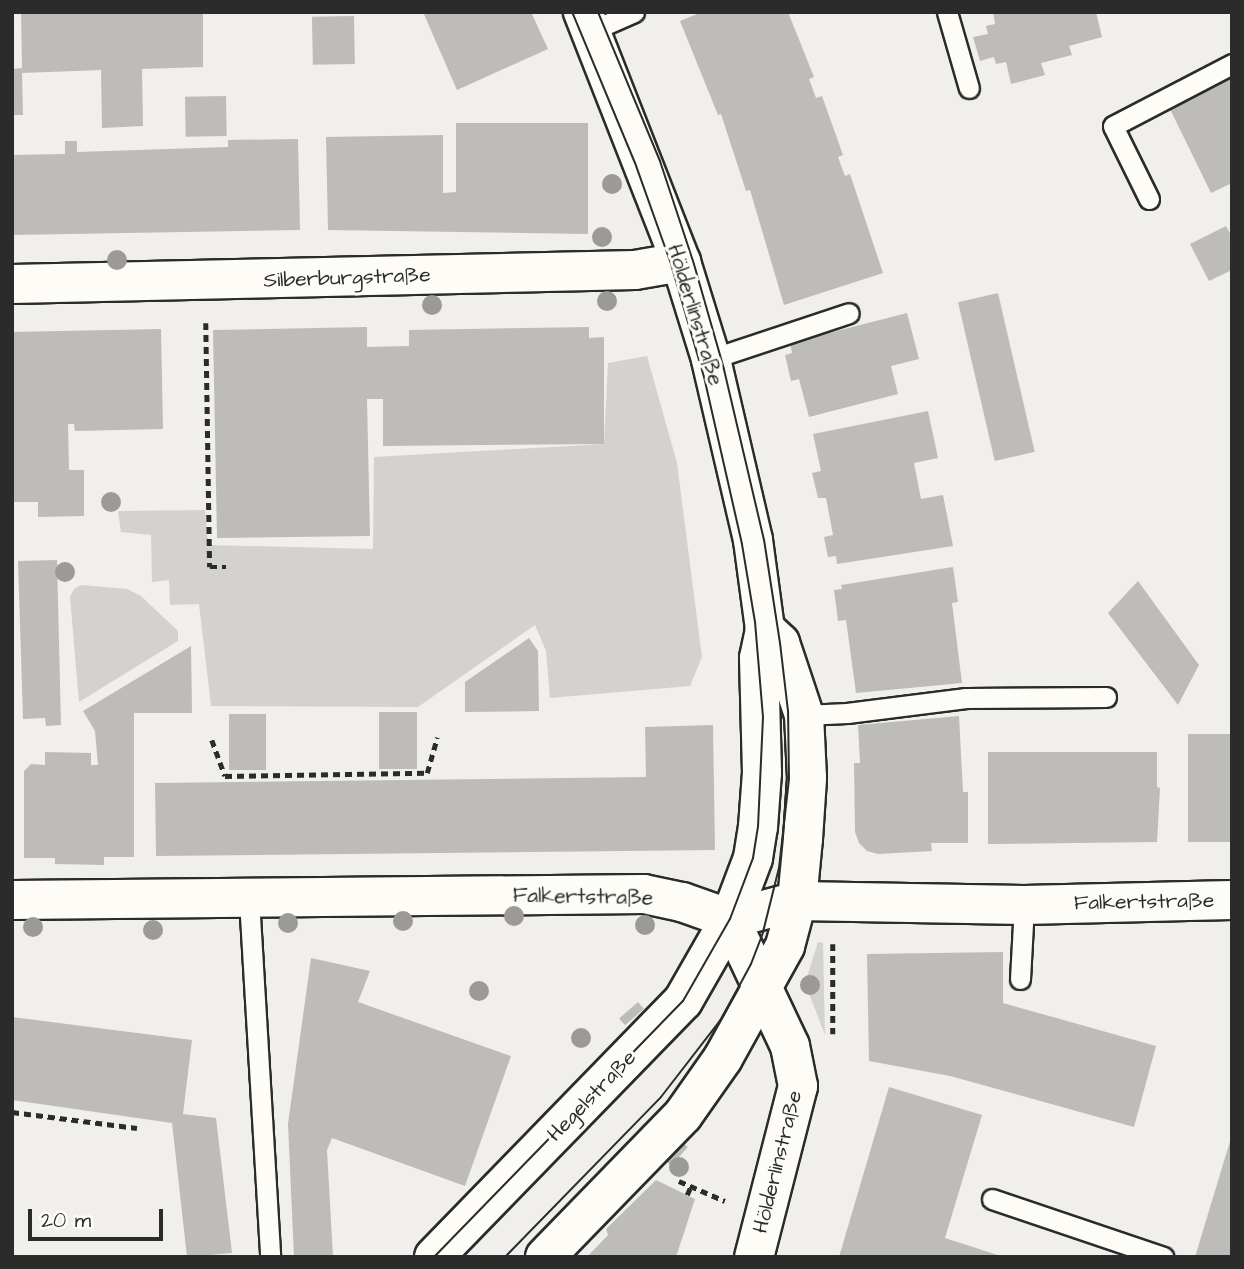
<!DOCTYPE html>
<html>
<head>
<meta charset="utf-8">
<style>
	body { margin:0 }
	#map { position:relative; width:1244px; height:1269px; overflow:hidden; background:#f0efeb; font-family:"Architects Daughter",sans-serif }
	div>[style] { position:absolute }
	.green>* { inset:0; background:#d3d2cf }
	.building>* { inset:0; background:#bdbcb8; transform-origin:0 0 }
	.path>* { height:4.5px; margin-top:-2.25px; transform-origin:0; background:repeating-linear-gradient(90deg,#2b2b2b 0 7px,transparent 0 12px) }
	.roads { filter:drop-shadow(2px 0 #2b2b2b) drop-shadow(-2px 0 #2b2b2b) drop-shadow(0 2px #2b2b2b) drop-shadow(0 -2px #2b2b2b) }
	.lane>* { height:19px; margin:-9.5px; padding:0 9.5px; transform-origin:9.5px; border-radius:9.5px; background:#fdfcf7 }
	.street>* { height:38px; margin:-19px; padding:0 19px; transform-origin:19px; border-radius:19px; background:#fdfcf7 }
	.secondary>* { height:38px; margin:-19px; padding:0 19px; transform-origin:19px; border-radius:19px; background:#fdfcf7 }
	.tram>* { height:2px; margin:-1px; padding:0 1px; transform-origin:1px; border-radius:1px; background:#2b2b2b }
	.trees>* { width:20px; height:20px; margin:-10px; border-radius:50%; background:#9b9a98 }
	span { translate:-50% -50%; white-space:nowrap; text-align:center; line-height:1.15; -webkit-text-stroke:6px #fdfcf7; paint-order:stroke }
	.street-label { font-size:21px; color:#2b2b2b }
	.frame { position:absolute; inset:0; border:14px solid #2b2b2b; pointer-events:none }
	.scale { position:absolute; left:28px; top:1209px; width:135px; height:32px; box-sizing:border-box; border:4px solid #2b2b2b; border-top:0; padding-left:9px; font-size:21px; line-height:24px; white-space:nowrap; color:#2b2b2b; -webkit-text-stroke:5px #fdfcf7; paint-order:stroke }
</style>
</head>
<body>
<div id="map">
	<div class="green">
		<i style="clip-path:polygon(647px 356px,677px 463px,702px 657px,690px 686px,550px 698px,546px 651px,535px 625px,418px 707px,211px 706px,199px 604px,170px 605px,169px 580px,152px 582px,151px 535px,121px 532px,118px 511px,205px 510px,208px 545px,373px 549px,374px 457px,604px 444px,608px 363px)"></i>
		<i style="clip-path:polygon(81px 585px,127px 589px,141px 596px,178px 631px,178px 641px,79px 702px,70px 597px,74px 589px)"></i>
		<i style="clip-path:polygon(818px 942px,823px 943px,825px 1035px,805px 983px)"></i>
	</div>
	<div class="building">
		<i style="clip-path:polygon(21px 12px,203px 12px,203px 67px,142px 69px,143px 126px,102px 128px,101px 70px,22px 73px,23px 115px,12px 115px,12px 69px,22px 68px)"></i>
		<i style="clip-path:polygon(423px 12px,531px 12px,548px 49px,457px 90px)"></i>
		<i style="clip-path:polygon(702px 12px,788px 12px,814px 77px,809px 79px,816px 98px,822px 96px,843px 155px,838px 157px,845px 176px,850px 174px,883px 273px,784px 305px,750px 190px,746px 191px,721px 114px,718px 115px,680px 21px)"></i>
		<i style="clip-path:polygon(993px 12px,1096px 12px,1102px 37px,1069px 46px,1072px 55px,1041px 63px,1045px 75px,1011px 84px,1006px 62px,996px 64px,994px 57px,980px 61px,973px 37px,988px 34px,986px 26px,995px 24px)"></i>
		<i style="left:354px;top:16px;width:48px;height:42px;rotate:89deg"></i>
		<i style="clip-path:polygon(1232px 77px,1232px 183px,1211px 193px,1169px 107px,1179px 103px,1182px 94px,1204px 84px,1209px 88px)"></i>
		<i style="left:226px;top:96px;width:40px;height:41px;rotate:89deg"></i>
		<i style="clip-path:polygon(456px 123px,588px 123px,588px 234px,328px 230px,326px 137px,443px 135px,443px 193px,456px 192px)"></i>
		<i style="clip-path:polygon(298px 139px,300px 230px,12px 235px,12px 155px,65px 154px,65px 141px,77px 141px,77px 152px,228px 147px,228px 140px)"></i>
		<i style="clip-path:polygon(1226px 226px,1232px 237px,1232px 270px,1209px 281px,1190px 244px)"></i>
		<i style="left:998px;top:293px;width:163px;height:41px;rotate:77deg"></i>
		<i style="clip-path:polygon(907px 313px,919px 359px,891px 366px,898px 394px,809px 417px,799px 379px,791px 381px,785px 355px,792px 353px,790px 343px)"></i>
		<i style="clip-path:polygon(367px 327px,367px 347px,409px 346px,409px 330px,589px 327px,589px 338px,604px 337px,604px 444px,383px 446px,383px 399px,367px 399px,370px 536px,217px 538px,213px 330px)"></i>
		<i style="clip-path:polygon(161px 329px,163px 429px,75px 431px,74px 424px,68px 424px,69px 470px,84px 470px,84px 516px,38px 517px,38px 502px,12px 502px,12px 332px)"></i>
		<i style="clip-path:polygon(928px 411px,938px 458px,914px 463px,921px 499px,943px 495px,953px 546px,837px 564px,836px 556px,828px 557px,824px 537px,833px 535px,826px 498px,818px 498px,812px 473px,821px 471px,813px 434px)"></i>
		<i style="clip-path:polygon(57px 560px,61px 725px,46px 726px,45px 718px,23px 719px,18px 561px)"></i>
		<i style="clip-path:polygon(953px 567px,958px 602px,952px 603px,962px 683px,856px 693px,846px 620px,838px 621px,834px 590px,842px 589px,841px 585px)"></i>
		<i style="clip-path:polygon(1138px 581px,1199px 665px,1178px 705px,1108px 613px)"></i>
		<i style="clip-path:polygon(529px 638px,538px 651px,539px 711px,465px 712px,465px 682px)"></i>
		<i style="clip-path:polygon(191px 646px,192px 713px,134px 713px,134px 857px,104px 857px,104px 865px,55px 864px,55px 858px,24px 858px,24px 771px,31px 764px,45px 765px,45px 752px,91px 753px,91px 765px,98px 765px,95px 731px,83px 711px)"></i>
		<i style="left:379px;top:712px;width:38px;height:57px"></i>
		<i style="left:229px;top:714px;width:37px;height:56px"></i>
		<i style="clip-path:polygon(959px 716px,963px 792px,968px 792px,968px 843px,931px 843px,932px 851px,878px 854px,867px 851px,859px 843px,855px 832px,854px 763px,860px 763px,858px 725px)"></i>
		<i style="clip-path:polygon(713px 725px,715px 850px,156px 856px,155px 783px,646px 777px,645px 727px)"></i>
		<i style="left:1232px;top:734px;width:108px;height:44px;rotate:90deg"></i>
		<i style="clip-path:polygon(988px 752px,1157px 752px,1157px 787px,1160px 788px,1157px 842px,988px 844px)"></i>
		<i style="clip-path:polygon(1003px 952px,1003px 1003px,1156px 1046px,1134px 1127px,950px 1076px,869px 1061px,867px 954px)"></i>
		<i style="clip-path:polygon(311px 958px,370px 971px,358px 1002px,511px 1056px,465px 1186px,332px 1138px,327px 1150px,333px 1257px,294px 1257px,288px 1124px)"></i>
		<i style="left:638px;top:1002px;width:9px;height:25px;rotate:49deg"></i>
		<i style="clip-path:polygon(12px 1017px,192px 1040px,183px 1114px,216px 1118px,232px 1253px,187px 1257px,172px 1123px,12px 1100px)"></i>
		<i style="clip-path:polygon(889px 1087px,982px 1115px,945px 1238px,1004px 1257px,839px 1257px)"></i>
		<i style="clip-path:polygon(1231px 1138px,1232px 1257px,1195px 1257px)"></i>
		<i style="left:681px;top:1141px;width:9px;height:25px;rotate:41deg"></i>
		<i style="clip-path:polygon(656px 1180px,695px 1199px,676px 1257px,587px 1257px,608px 1235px,606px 1229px)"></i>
	</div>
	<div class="path">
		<i style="left:206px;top:323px;width:244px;rotate:89.1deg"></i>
		<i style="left:210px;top:567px;width:16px"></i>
		<i style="left:212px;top:740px;width:38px;rotate:70deg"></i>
		<i style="left:225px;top:776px;width:202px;rotate:-0.9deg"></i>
		<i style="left:427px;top:773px;width:37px;rotate:-74deg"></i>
		<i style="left:833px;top:944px;width:90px;rotate:90deg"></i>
		<i style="left:12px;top:1112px;width:126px;rotate:7.3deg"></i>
		<i style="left:679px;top:1181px;width:50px;rotate:23.5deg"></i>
		<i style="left:687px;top:1195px;width:10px;rotate:-66deg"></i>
	</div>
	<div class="roads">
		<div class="lane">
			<i style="left:947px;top:12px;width:79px;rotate:73.9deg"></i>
			<i style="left:591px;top:31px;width:47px;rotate:-23.8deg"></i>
			<i style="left:1149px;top:199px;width:81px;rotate:-116.3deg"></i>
			<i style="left:1113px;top:126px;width:134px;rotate:-27.5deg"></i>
			<i style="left:711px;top:359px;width:145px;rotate:-18.4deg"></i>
			<i style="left:804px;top:715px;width:43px;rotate:-2.7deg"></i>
			<i style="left:847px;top:713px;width:120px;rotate:-7.2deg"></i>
			<i style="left:966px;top:698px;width:140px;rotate:-0.4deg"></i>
			<i style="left:249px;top:899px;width:359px;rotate:86.6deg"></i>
			<i style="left:1020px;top:979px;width:74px;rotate:-86.9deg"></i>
			<i style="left:992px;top:1199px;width:181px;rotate:18.7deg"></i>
		</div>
		<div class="street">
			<i style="left:12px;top:284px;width:623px;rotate:-1.29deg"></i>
			<i style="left:635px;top:270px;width:47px;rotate:-9.9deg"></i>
			<i style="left:12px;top:900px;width:632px;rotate:-0.54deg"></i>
			<i style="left:644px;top:894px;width:39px;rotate:12deg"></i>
			<i style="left:682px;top:902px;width:51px;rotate:19.5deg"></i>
			<i style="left:730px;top:919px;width:69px;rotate:-15deg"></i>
			<i style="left:797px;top:901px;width:227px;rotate:1deg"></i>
			<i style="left:1024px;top:905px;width:208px;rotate:-1.4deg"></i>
			<i style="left:730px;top:919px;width:140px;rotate:64.7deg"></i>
			<i style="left:790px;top:1046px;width:41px;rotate:78.7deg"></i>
			<i style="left:798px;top:1086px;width:177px;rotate:104.4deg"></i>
		</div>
		<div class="secondary">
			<i style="left:434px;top:1257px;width:357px;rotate:-45.8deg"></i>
			<i style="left:683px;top:1001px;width:95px;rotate:-60.2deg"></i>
			<i style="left:730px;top:919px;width:65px;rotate:-69.3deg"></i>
			<i style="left:753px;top:858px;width:31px;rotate:-81deg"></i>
			<i style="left:758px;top:827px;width:54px;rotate:-85.8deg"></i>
			<i style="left:762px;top:773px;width:115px;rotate:-91.5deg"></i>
			<i style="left:759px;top:658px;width:30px;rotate:-78deg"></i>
			<i style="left:765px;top:629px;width:90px;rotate:-97.7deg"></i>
			<i style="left:753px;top:540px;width:186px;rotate:-103.1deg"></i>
			<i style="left:711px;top:359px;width:102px;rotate:-107.2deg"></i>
			<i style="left:681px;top:262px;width:269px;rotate:-111.4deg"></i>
			<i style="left:545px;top:1257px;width:198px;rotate:-45.8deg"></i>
			<i style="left:683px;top:1115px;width:70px;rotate:-54.9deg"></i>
			<i style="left:723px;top:1058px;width:128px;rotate:-61deg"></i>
			<i style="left:785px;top:946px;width:47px;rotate:-75.1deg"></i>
			<i style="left:797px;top:901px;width:62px;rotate:-84.5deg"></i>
			<i style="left:803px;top:839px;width:61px;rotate:-86.2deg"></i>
			<i style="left:807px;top:778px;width:63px;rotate:-92.7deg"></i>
			<i style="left:804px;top:715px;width:76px;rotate:-108.4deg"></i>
			<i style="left:780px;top:643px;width:21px;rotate:-137deg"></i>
		</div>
	</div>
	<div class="tram">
		<i style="left:434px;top:1257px;width:357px;rotate:-45.8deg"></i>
		<i style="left:683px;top:1001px;width:95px;rotate:-60.2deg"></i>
		<i style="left:730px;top:919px;width:65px;rotate:-69.3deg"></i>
		<i style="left:753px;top:858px;width:31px;rotate:-81deg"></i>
		<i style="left:758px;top:827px;width:110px;rotate:-87.4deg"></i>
		<i style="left:763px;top:717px;width:95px;rotate:-94.8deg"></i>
		<i style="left:755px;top:622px;width:79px;rotate:-99.5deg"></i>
		<i style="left:742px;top:544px;width:171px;rotate:-102.8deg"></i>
		<i style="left:704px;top:377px;width:118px;rotate:-106.3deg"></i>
		<i style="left:671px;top:264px;width:107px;rotate:-109.6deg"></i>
		<i style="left:635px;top:163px;width:164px;rotate:-112.6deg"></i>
		<i style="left:505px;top:1257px;width:223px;rotate:-45.7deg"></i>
		<i style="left:661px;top:1097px;width:100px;rotate:-52.3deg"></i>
		<i style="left:722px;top:1018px;width:61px;rotate:-61.8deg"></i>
		<i style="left:751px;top:964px;width:34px;rotate:-69deg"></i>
		<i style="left:763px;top:932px;width:66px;rotate:-76deg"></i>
		<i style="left:779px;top:868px;width:90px;rotate:-83.6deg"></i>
		<i style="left:789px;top:779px;width:68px;rotate:-90.8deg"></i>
		<i style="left:788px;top:711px;width:68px;rotate:-96.7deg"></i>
		<i style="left:780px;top:643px;width:104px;rotate:-98.8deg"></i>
		<i style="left:764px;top:540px;width:176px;rotate:-103.2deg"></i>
		<i style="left:724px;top:369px;width:112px;rotate:-106deg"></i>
		<i style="left:693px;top:261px;width:105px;rotate:-108.3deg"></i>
		<i style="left:660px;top:161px;width:161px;rotate:-112.6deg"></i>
	</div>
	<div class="trees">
		<i style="left:612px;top:184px"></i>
		<i style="left:602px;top:237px"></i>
		<i style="left:117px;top:260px"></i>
		<i style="left:607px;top:301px"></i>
		<i style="left:432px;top:305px"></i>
		<i style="left:111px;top:502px"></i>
		<i style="left:65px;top:572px"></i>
		<i style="left:514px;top:916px"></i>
		<i style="left:403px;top:921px"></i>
		<i style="left:288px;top:923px"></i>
		<i style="left:645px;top:925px"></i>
		<i style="left:33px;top:927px"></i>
		<i style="left:153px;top:930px"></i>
		<i style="left:810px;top:985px"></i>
		<i style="left:479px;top:991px"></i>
		<i style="left:581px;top:1038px"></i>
		<i style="left:679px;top:1167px"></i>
	</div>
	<div class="street-label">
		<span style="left:347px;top:278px;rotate:-2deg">Silberburgstraße</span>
		<span style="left:695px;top:315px;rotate:73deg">Hölderlinstraße</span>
		<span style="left:583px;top:897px;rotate:1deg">Falkertstraße</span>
		<span style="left:1144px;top:902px;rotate:-1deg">Falkertstraße</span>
		<span style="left:592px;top:1096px;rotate:-46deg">Hegelstraße</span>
		<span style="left:778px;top:1162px;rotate:-76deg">Hölderlinstraße</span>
	</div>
	<div class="frame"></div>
	<div class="scale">20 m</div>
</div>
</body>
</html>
